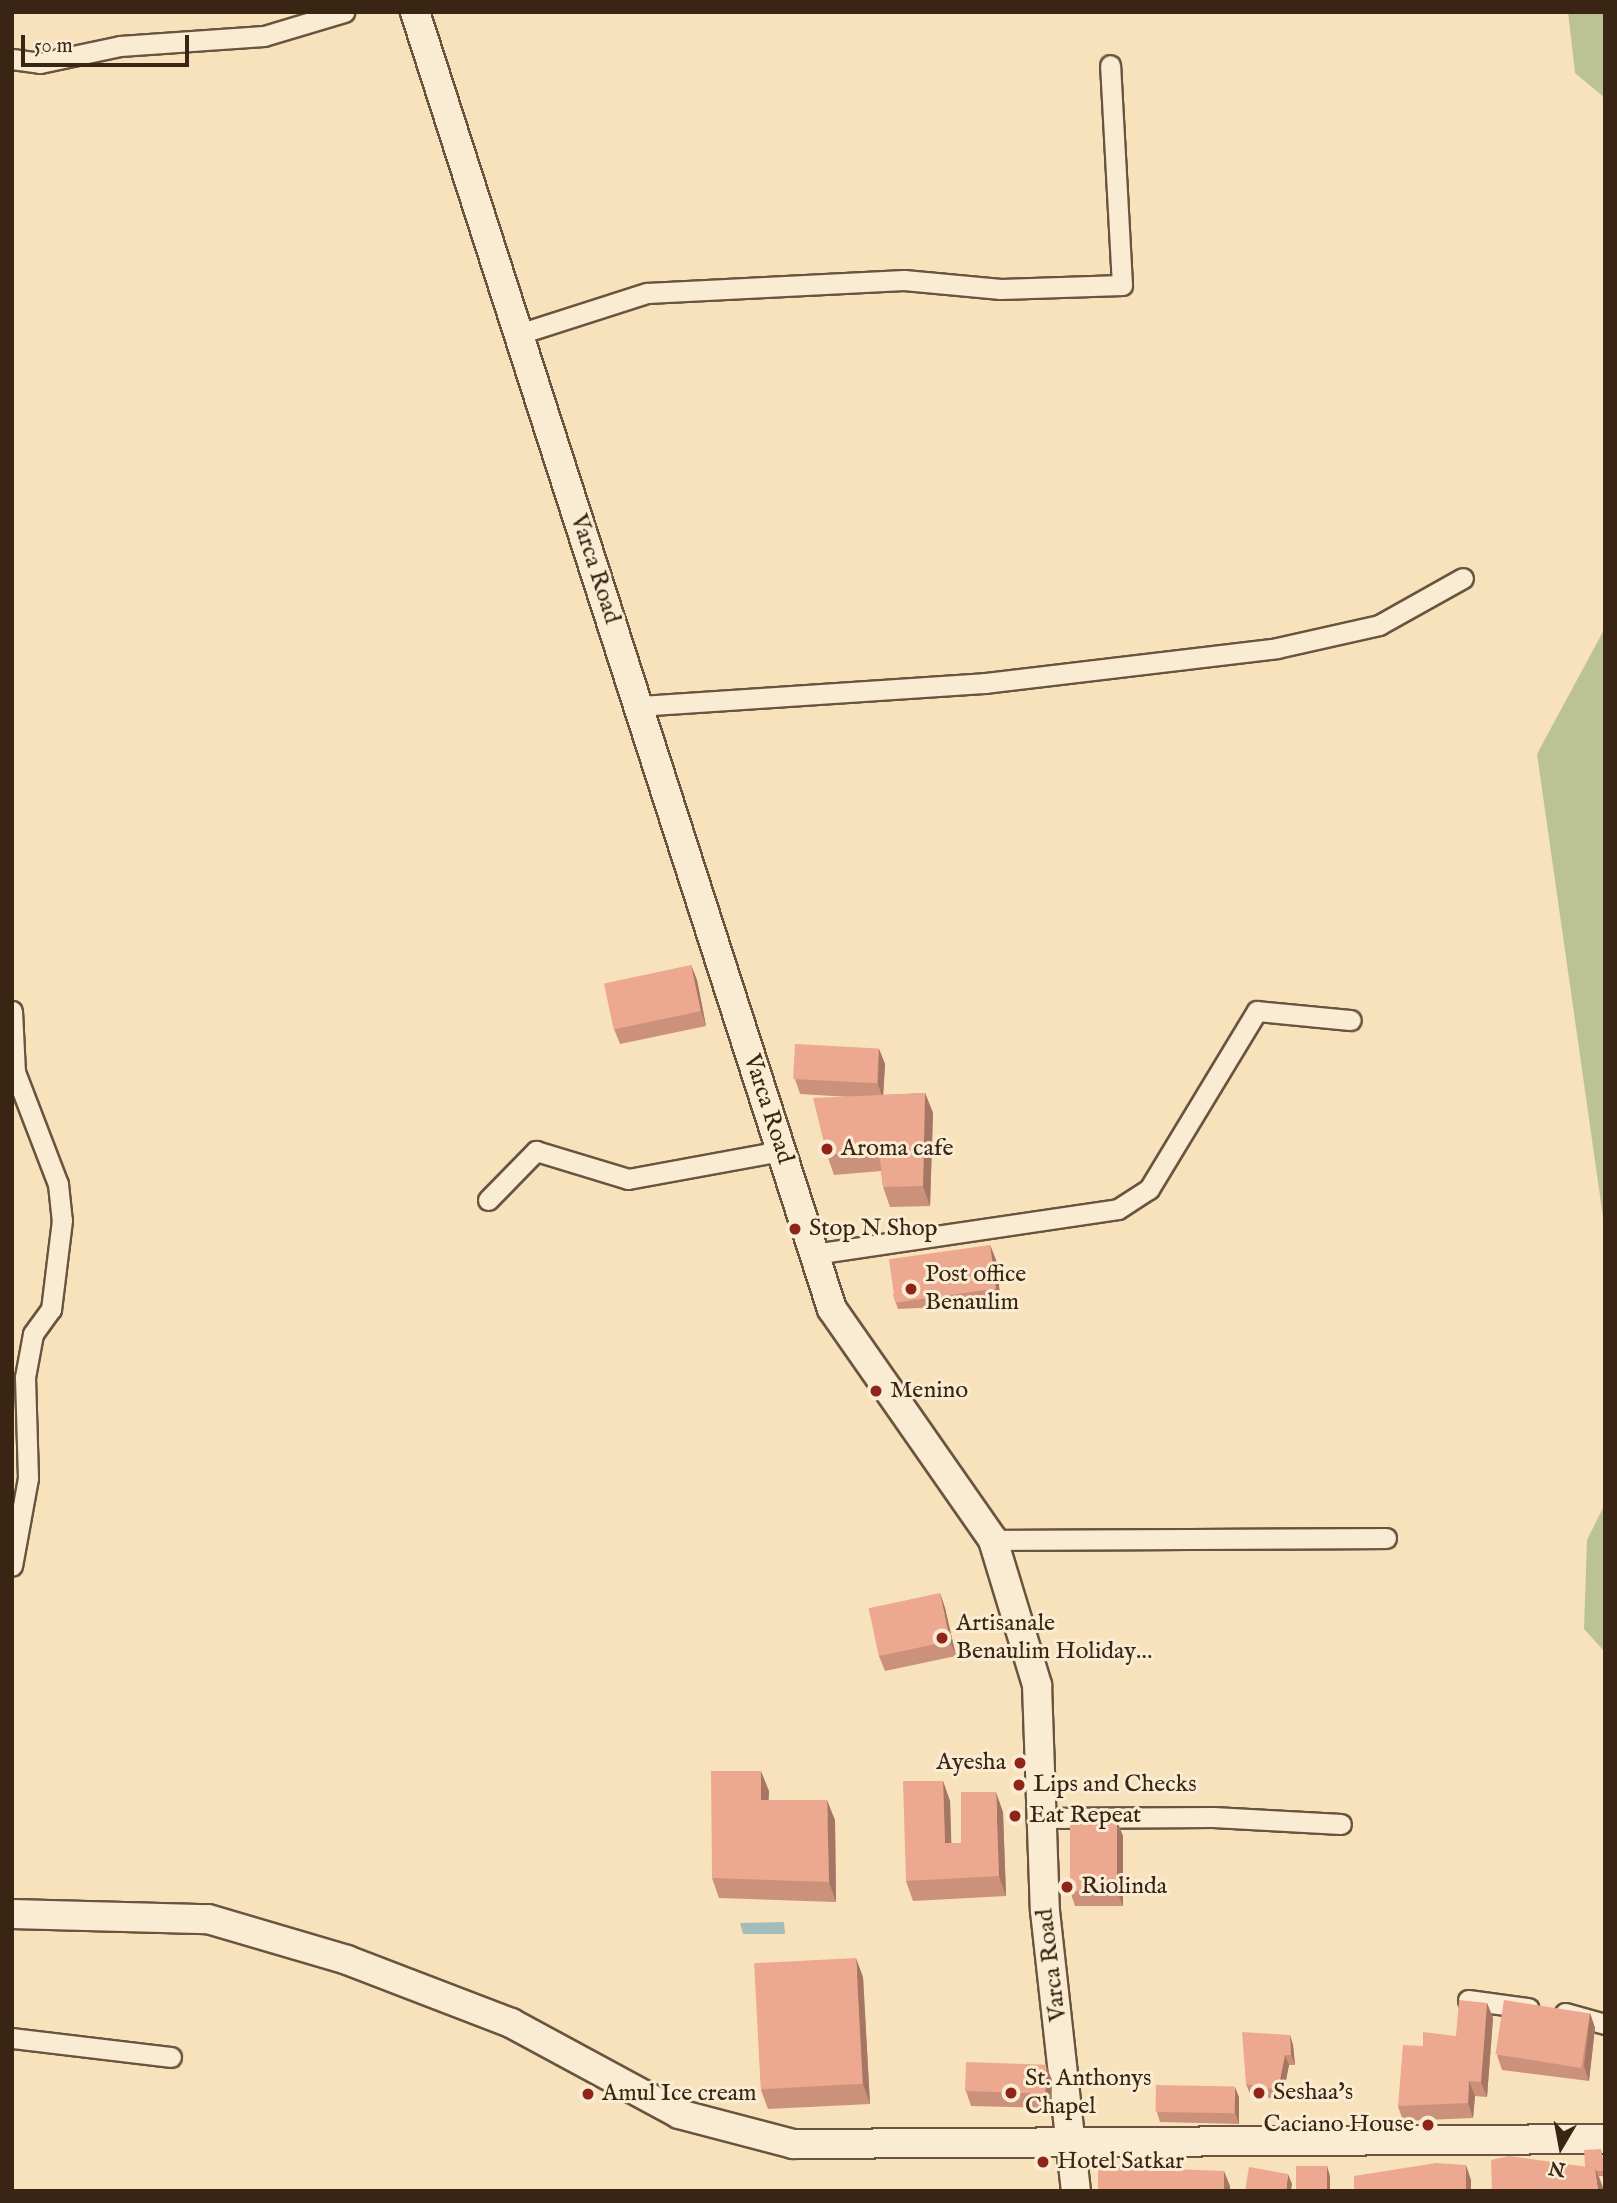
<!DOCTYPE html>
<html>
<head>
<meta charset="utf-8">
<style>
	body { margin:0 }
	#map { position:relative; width:1617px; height:2203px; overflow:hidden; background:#f8e2bc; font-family:"IM FELL English",serif }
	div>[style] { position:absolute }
	.green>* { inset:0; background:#bcc392 }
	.water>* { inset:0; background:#a1bcba }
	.roads { filter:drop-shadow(2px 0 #6a543f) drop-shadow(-2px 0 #6a543f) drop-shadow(0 2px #6a543f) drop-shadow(0 -2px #6a543f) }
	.street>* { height:19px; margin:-9.5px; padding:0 9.5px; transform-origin:9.5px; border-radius:9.5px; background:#faecd3 }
	.secondary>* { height:28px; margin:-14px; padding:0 14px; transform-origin:14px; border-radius:14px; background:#faecd3 }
	.wall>* { inset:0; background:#cb917b; transform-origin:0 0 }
	.shaded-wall>* { inset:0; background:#a57664 }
	.building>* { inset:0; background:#eca98f; transform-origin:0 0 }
	.dots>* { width:19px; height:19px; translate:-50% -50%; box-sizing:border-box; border:4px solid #faecd3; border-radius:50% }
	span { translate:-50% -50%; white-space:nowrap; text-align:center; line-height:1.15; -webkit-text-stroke:6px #faecd3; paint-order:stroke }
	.street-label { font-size:24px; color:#3a2515 }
	.poi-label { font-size:24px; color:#3a2515 }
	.left { translate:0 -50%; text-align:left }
	.right { translate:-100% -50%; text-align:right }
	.frame { position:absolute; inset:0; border:14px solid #3a2515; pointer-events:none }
	.north { position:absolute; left:1526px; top:2112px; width:70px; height:70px; -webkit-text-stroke:5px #faecd3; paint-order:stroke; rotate:190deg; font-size:19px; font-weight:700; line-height:28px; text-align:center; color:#3a2515 }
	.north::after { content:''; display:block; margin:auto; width:24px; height:32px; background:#3a2515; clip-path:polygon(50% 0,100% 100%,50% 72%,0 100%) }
	.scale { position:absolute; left:21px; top:35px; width:168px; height:32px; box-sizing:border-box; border:4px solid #3a2515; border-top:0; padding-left:9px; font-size:21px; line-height:24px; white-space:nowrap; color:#3a2515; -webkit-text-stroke:5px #faecd3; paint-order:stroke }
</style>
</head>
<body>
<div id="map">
	<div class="green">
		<i style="clip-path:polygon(1568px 12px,1605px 12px,1605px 98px,1575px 73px)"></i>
		<i style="clip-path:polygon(1605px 628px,1605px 1231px,1537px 754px)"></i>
		<i style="clip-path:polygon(1605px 1504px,1605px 1652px,1584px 1629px,1587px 1540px)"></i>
	</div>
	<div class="water">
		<i style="clip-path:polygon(784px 1922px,785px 1934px,743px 1934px,740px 1923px)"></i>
	</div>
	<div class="roads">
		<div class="street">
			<i style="left:12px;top:59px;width:28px;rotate:8deg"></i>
			<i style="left:40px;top:63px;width:82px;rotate:-12deg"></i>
			<i style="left:120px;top:46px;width:144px;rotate:-4deg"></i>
			<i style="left:264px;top:36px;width:84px;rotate:-16.7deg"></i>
			<i style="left:519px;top:334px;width:134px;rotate:-17.8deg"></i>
			<i style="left:647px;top:293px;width:257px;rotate:-2.9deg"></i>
			<i style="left:904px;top:280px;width:97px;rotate:5.3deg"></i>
			<i style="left:1001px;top:289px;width:121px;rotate:-1.9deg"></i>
			<i style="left:1122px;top:285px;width:220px;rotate:-93.1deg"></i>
			<i style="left:639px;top:706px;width:347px;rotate:-3.8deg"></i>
			<i style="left:985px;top:683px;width:294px;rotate:-6.8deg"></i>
			<i style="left:1277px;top:648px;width:105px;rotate:-12.7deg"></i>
			<i style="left:1379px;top:625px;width:96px;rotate:-29.2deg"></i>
			<i style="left:12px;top:1011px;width:61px;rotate:87.2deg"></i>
			<i style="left:15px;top:1072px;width:120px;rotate:69deg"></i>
			<i style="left:58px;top:1184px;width:36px;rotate:84deg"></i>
			<i style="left:62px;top:1220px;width:90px;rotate:97deg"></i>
			<i style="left:51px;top:1309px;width:31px;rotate:126deg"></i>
			<i style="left:33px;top:1334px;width:44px;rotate:100.5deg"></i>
			<i style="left:25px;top:1377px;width:101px;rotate:88.3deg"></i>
			<i style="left:28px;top:1478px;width:89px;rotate:100.3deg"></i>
			<i style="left:488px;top:1200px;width:69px;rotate:-45.6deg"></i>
			<i style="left:536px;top:1151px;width:96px;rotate:16.9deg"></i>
			<i style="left:628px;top:1179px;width:156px;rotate:-10.4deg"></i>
			<i style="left:814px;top:1254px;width:307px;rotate:-8.4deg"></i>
			<i style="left:1118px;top:1209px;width:37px;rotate:-33deg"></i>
			<i style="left:1149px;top:1189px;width:208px;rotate:-58.8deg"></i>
			<i style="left:1257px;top:1011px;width:94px;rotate:5.5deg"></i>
			<i style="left:993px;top:1540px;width:393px;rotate:-0.3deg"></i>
			<i style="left:1042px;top:1818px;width:171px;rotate:-0.3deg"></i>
			<i style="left:1213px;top:1817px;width:128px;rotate:3.1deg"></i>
			<i style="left:1468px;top:2000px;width:61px;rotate:7.6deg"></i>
			<i style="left:1565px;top:2013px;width:41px;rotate:15.4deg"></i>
			<i style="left:12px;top:2038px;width:160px;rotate:6.8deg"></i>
		</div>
		<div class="secondary">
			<i style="left:415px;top:12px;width:1362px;rotate:72.18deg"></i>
			<i style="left:832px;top:1309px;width:282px;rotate:55.1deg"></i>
			<i style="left:993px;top:1540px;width:152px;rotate:73.1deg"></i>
			<i style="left:1037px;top:1685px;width:226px;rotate:88deg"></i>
			<i style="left:1045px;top:1911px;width:282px;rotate:83.7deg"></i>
			<i style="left:12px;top:1914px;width:196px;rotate:1.5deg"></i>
			<i style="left:208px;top:1919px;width:145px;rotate:16.4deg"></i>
			<i style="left:347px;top:1960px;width:176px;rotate:21deg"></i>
			<i style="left:511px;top:2023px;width:191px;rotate:28.4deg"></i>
			<i style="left:679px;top:2114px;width:118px;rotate:14.7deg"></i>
			<i style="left:793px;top:2144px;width:812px;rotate:-0.35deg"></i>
		</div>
	</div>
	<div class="wall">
		<i style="left:153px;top:12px;width:134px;height:2px"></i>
		<i style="clip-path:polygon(691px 965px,697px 980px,706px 1026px,620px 1044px,614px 1029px)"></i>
		<i style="clip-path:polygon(879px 1049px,885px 1064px,883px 1095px,925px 1093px,933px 1113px,930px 1206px,890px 1207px,883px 1187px,881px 1171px,834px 1175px,827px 1155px,849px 1097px,800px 1094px,795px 1079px)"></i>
		<i style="clip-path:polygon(990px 1245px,996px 1260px,1001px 1304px,898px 1309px,893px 1294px)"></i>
		<i style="clip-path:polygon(940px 1593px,945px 1608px,956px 1656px,885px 1671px,879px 1656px)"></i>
		<i style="clip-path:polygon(943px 1781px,950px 1801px,951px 1843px,961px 1843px,1003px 1812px,1006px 1896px,913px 1901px,906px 1881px)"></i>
		<i style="clip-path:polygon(769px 1791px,768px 1800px,835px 1820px,836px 1902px,719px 1898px,712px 1878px)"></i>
		<i style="clip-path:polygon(1117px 1821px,1123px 1836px,1123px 1906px,1075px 1906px,1070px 1891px)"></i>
		<i style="clip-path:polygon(863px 1977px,870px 2104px,768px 2109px,761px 2090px)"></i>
		<i style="clip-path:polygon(1487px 2003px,1493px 2018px,1487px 2097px,1475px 2096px,1473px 2118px,1403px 2121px,1398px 2106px,1423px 2046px,1456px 2036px)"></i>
		<i style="clip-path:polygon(1590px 2013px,1595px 2028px,1589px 2081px,1502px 2070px,1497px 2055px)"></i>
		<i style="clip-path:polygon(1290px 2035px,1293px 2045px,1295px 2065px,1289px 2065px,1282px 2100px,1250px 2094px,1246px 2084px)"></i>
		<i style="clip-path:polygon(1052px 2080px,1051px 2108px,971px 2106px,966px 2091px)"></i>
		<i style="clip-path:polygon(1239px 2097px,1239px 2124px,1160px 2122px,1157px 2112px)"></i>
		<i style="clip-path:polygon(1601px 2149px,1602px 2154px,1605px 2176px,1599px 2176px,1603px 2188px,1585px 2166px)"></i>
	</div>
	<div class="shaded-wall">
		<i style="clip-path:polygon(691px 965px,697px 980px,706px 1026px,701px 1011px)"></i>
		<i style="clip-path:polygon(879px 1049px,885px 1064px,883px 1099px,878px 1084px)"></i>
		<i style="clip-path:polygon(925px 1093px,933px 1113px,930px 1206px,923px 1186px)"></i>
		<i style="clip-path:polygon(990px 1245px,996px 1260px,1001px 1304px,996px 1289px)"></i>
		<i style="clip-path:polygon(940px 1593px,945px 1608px,956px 1656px,950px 1641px)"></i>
		<i style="clip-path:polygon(761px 1771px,769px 1791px,768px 1820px,761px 1800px)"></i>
		<i style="clip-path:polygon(943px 1781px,950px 1801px,952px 1862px,945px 1843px)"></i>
		<i style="clip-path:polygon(996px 1792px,1003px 1812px,1006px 1896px,999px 1876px)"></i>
		<i style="clip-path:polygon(827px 1800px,835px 1820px,836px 1902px,829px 1882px)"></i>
		<i style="clip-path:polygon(1117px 1821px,1123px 1836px,1123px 1906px,1117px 1891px)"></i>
		<i style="clip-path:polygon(856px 1958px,863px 1977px,870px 2104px,863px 2084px)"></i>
		<i style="clip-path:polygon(1487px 2003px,1493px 2018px,1487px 2097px,1481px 2082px)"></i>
		<i style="clip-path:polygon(1590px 2013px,1595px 2028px,1589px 2081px,1584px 2066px)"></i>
		<i style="clip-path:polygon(1290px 2035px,1293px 2045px,1295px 2065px,1291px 2055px)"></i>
		<i style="clip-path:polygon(1285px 2055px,1289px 2065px,1282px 2100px,1278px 2090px)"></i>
		<i style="clip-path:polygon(1046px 2065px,1052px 2080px,1051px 2108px,1046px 2093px)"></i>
		<i style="clip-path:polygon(1469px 2081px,1475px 2096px,1473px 2118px,1468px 2103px)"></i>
		<i style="clip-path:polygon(1235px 2087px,1239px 2097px,1239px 2124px,1235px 2113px)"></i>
		<i style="clip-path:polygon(1466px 2165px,1471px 2180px,1471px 2191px,1466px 2191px)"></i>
		<i style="clip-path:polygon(1327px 2166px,1330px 2176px,1330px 2191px,1326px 2191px)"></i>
		<i style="clip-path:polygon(1595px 2168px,1603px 2188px,1603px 2191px,1598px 2191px)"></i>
		<i style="clip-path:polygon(1224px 2171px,1230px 2186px,1230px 2191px,1224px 2191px)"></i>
		<i style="clip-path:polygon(1288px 2174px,1292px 2184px,1291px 2191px,1286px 2191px)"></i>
	</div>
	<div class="building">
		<i style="left:691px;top:965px;width:47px;height:89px;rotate:78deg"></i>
		<i style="left:795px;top:1044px;width:84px;height:35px;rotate:3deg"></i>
		<i style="clip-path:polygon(925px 1093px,923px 1186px,883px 1187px,879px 1151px,827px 1155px,813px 1098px)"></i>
		<i style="left:990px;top:1245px;width:44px;height:102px;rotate:82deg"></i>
		<i style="left:940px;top:1593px;width:49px;height:73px;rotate:78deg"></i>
		<i style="clip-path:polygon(711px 1771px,761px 1771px,761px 1800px,827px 1800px,829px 1882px,712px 1878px)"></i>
		<i style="clip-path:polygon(903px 1781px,943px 1781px,945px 1843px,961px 1843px,961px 1792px,996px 1792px,999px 1876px,906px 1881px)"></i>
		<i style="left:1070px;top:1821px;width:47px;height:70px"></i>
		<i style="left:856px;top:1958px;width:126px;height:102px;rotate:87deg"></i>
		<i style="clip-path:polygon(1459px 2000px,1487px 2003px,1481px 2082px,1469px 2081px,1468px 2103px,1398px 2106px,1403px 2045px,1423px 2046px,1423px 2032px,1456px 2036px)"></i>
		<i style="left:1504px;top:2000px;width:87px;height:55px;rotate:9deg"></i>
		<i style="clip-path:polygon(1242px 2032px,1290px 2035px,1291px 2055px,1285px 2055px,1278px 2090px,1246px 2084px)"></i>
		<i style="left:966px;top:2062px;width:80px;height:29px;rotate:2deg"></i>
		<i style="left:1156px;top:2085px;width:79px;height:27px;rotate:1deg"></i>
		<i style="clip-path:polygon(1601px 2149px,1604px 2171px,1597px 2171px,1595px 2168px,1585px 2166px,1584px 2150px)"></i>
		<i style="clip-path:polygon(1509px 2156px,1595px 2168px,1598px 2191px,1492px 2191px,1491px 2160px)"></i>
		<i style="clip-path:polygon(1436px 2163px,1466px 2165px,1466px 2191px,1354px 2191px,1354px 2176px)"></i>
		<i style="clip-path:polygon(1098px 2166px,1224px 2171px,1224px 2191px,1098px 2191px)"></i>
		<i style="left:1296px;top:2166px;width:31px;height:25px"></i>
		<i style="clip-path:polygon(1249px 2167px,1288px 2174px,1286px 2191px,1245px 2191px)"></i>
	</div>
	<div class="dots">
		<i style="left:827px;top:1149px;background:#8f2418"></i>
		<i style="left:795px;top:1229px;background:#8f2418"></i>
		<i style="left:911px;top:1289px;background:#8f2418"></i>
		<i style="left:876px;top:1391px;background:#8f2418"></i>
		<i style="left:942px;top:1638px;background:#8f2418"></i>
		<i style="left:1020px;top:1763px;background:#8f2418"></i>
		<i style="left:1019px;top:1785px;background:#8f2418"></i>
		<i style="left:1015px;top:1816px;background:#8f2418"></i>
		<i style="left:1067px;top:1887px;background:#8f2418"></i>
		<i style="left:1011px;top:2093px;background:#8f2418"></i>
		<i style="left:1259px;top:2093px;background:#8f2418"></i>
		<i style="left:588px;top:2094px;background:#8f2418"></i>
		<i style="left:1428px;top:2125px;background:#8f2418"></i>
		<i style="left:1043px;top:2162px;background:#8f2418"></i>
	</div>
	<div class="street-label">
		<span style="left:595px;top:569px;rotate:72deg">Varca Road</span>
		<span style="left:768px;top:1109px;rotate:72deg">Varca Road</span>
		<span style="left:1052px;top:1965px;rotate:-97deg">Varca Road</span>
	</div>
	<div class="poi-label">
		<span class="left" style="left:841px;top:1149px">Aroma cafe</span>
		<span class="left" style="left:809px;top:1229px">Stop N Shop</span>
		<span class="left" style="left:925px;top:1289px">Post office<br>Benaulim</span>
		<span class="left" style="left:890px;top:1391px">Menino</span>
		<span class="left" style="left:956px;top:1638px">Artisanale<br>Benaulim Holiday…</span>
		<span class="right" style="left:1006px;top:1763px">Ayesha</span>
		<span class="left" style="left:1033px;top:1785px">Lips and Checks</span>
		<span class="left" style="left:1029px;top:1816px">Eat Repeat</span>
		<span class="left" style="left:1081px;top:1887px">Riolinda</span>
		<span class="left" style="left:1025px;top:2093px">St. Anthonys<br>Chapel</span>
		<span class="left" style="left:1273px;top:2093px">Seshaa's</span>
		<span class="left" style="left:602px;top:2094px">Amul Ice cream</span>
		<span class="right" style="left:1414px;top:2125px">Caciano House</span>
		<span class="left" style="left:1057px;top:2162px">Hotel Satkar</span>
	</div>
	<div class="frame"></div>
	<div class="north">N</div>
	<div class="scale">50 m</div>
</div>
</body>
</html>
